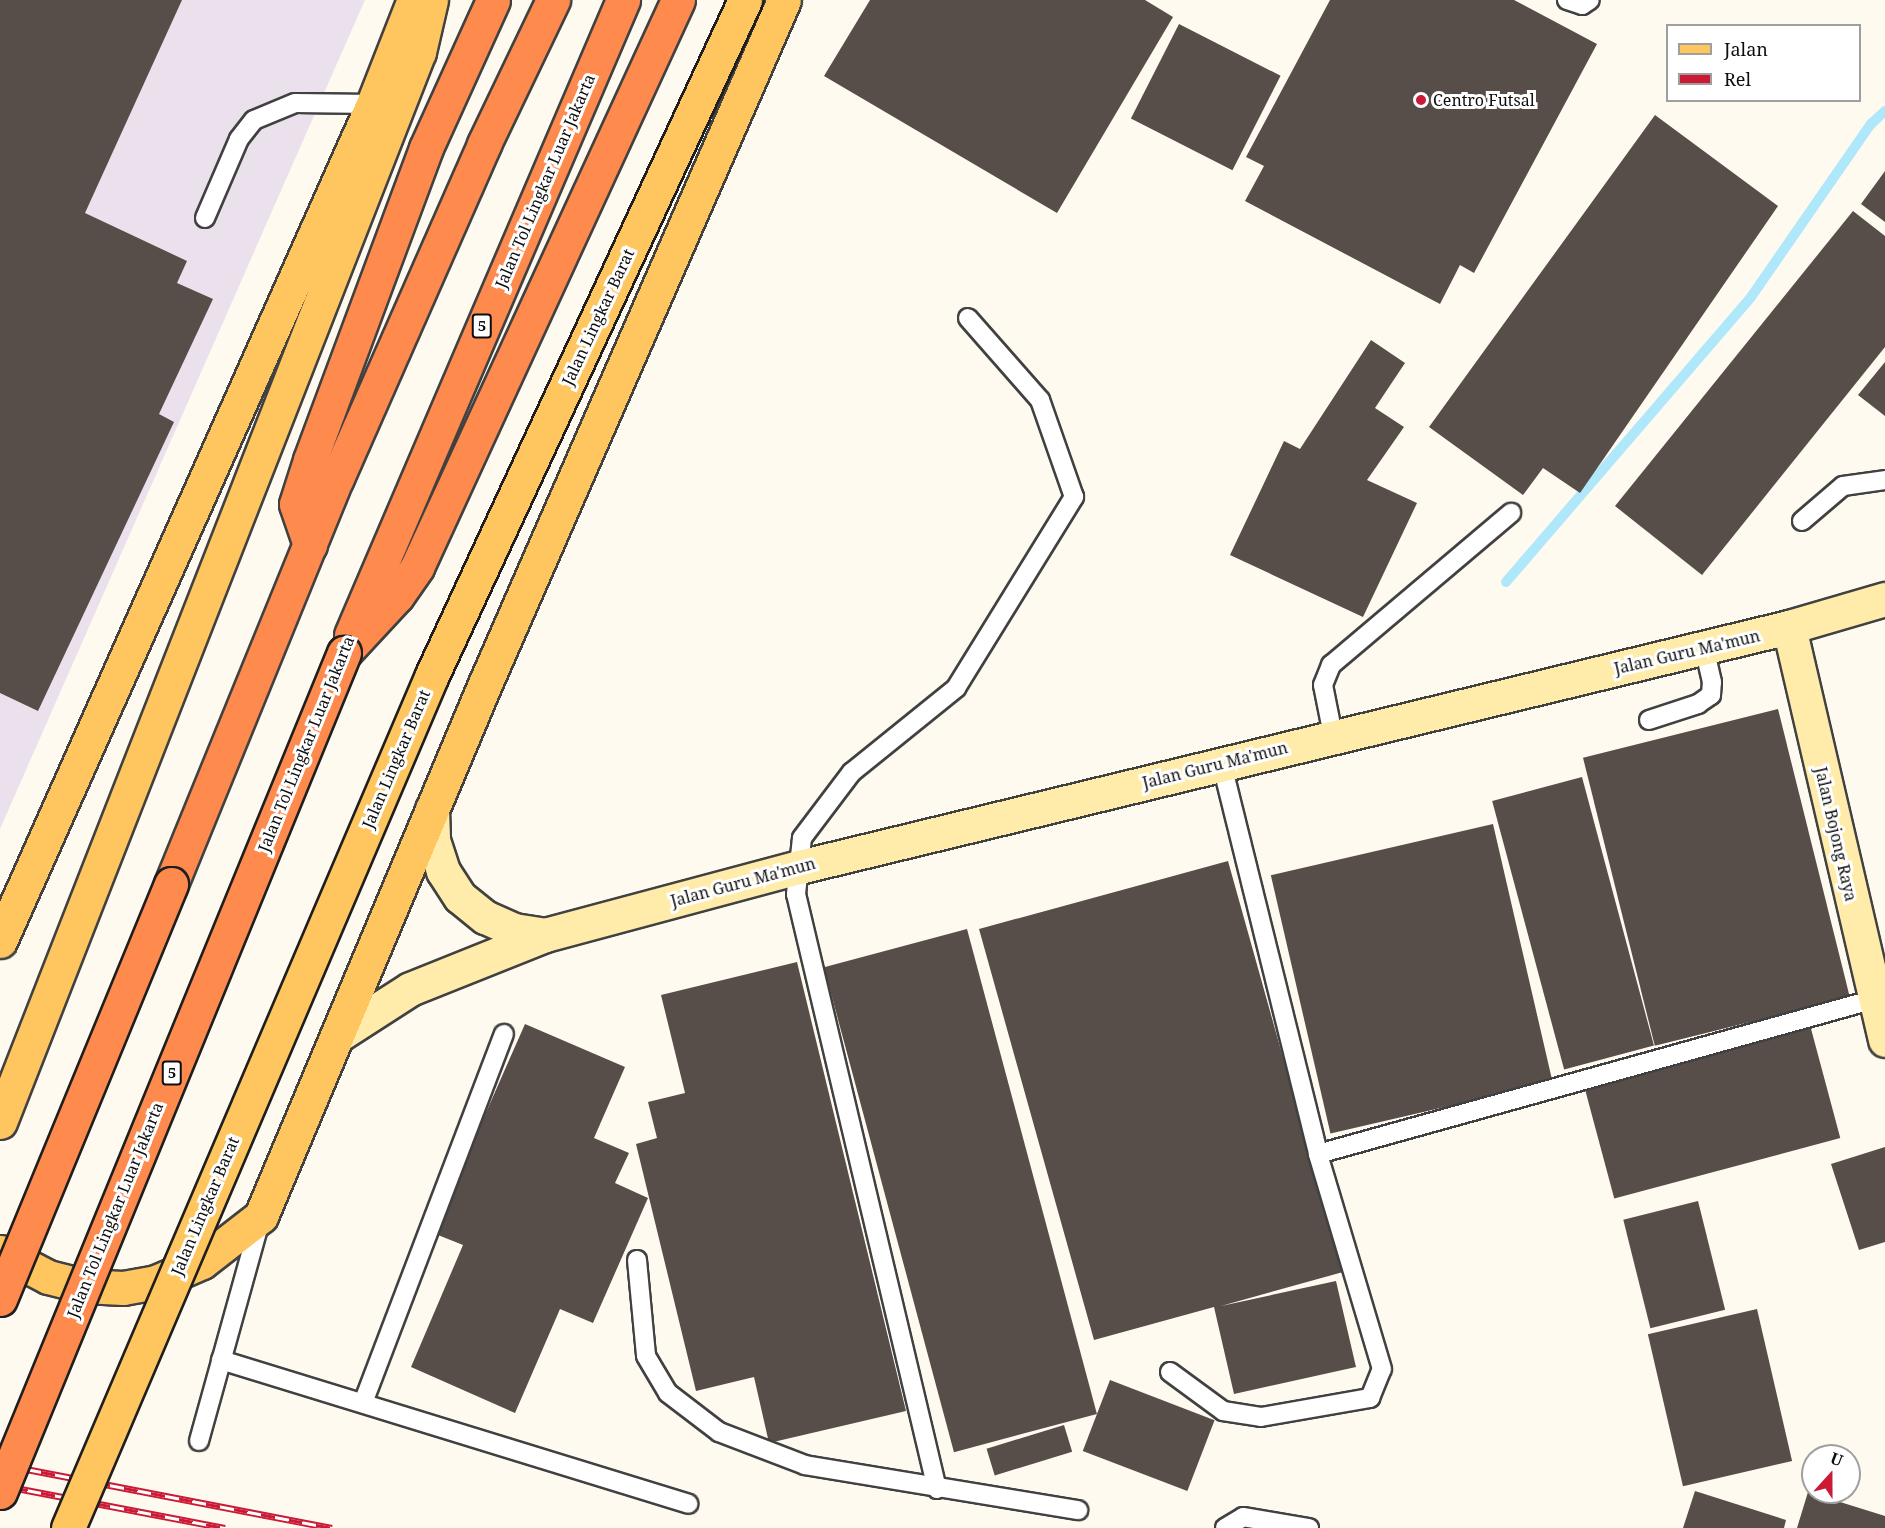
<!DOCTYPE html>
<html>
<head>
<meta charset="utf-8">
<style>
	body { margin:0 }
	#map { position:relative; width:1885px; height:1528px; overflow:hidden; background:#fffaef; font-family:"Noto Serif",serif }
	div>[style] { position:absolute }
	.industrial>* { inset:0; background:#ebe1ed }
	.stream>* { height:10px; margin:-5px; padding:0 5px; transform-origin:5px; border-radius:5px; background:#afe7fb }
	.building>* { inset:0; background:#574d49; transform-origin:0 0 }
	.roads { filter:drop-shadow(2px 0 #414141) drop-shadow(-2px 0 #414141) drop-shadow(0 2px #414141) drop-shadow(0 -2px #414141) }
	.lane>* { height:18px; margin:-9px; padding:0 9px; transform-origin:9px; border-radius:9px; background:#fff }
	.secondary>* { height:33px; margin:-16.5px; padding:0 16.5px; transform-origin:16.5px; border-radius:16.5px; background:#ffecaa }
	.primary>* { height:33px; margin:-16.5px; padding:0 16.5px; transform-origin:16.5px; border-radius:16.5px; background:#ffc65f }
	.highway>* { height:33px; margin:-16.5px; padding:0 16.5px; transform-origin:16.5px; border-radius:16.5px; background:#ff8a4d }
	.rail>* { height:7px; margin-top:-3.5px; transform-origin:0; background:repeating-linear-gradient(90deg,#fff 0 14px,#ca1a36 0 28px); box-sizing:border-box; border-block:2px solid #ca1a36 }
	.bridges { filter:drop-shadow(2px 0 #1f1f1f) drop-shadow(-2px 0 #1f1f1f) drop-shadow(0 2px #1f1f1f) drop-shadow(0 -2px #1f1f1f) }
	.primary-bridge>* { height:33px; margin:-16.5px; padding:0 16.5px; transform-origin:16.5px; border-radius:16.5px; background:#ffc65f }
	.highway-bridge>* { height:33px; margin:-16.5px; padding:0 16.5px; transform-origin:16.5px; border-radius:16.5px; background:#ff8a4d }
	.dots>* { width:16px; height:16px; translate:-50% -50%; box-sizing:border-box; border:3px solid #fff; border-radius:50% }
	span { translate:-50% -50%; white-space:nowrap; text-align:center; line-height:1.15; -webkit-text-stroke:6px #fff; paint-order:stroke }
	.shield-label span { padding:2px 4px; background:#fff; border:2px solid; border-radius:4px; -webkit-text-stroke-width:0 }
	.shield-label { font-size:15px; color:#0e0e0e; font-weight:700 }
	.poi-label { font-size:16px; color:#0e0e0e }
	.left { translate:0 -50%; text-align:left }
	.street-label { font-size:16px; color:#0e0e0e }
	.legend { position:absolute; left:1666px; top:24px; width:195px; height:78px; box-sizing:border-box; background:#fff; border:2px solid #9f9f9f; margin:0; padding:8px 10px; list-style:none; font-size:18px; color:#0e0e0e }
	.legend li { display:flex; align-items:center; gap:12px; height:30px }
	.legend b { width:30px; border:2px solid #9f9f9f }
	.north { position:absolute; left:1801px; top:1444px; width:60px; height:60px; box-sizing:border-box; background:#fff; border:2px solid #9f9f9f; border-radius:50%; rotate:21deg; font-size:16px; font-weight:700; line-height:24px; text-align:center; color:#0e0e0e }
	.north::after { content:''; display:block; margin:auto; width:21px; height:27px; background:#ca1a36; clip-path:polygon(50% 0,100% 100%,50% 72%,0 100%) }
</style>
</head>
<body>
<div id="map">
	<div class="industrial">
		<i style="clip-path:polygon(0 0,365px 0,0 829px)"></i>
	</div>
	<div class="stream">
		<i style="left:1506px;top:582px;width:376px;rotate:-49.3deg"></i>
		<i style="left:1751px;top:297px;width:211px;rotate:-55.3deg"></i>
		<i style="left:1871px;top:124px;width:19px;rotate:-43deg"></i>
	</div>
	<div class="building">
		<i style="clip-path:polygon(0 0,182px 0,85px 213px,187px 261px,177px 283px,213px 299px,159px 414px,174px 422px,38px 711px,0 693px)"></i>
		<i style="clip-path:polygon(870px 0,1145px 0,1173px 17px,1057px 213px,824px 76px)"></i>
		<i style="clip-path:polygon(1330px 0,1514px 0,1597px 44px,1474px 273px,1460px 265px,1440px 304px,1245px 201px,1264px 166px,1246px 157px)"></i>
		<i style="left:1179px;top:24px;width:114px;height:106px;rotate:27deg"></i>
		<i style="clip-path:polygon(1655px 115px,1778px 206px,1580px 493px,1543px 468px,1523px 495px,1429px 427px)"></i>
		<i style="clip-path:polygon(1885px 171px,1885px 222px,1861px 204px)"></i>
		<i style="clip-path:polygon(1853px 211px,1885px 236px,1885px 347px,1702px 575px,1615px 506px)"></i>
		<i style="clip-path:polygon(1371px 340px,1405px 363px,1375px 408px,1404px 427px,1367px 480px,1417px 503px,1363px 617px,1230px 555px,1284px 441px,1300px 449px)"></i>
		<i style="clip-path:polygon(1885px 362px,1885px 416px,1858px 395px)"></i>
		<i style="left:1778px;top:709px;width:297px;height:201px;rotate:76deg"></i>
		<i style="left:1582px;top:777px;width:278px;height:93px;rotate:75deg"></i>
		<i style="left:1493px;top:824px;width:265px;height:228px;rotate:77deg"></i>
		<i style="clip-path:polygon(1228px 861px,1343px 1272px,1221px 1306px,1336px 1281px,1356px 1367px,1234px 1394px,1214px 1307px,1094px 1340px,979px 929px)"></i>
		<i style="left:967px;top:929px;width:502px;height:148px;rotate:75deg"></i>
		<i style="clip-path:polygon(797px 962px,906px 1411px,769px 1443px,754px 1377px,696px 1391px,636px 1144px,657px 1138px,648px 1102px,685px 1093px,661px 995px)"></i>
		<i style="clip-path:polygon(525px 1024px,625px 1067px,594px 1138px,629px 1153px,615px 1183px,648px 1198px,593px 1323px,560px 1309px,515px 1413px,411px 1367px,463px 1245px,433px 1233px)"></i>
		<i style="left:1810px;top:1025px;width:117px;height:234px;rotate:75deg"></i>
		<i style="clip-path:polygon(1885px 1147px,1885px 1242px,1859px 1250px,1831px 1164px)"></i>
		<i style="left:1698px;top:1201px;width:112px;height:77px;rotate:76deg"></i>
		<i style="left:1757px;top:1309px;width:156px;height:112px;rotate:77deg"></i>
		<i style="left:1110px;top:1380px;width:112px;height:76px;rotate:21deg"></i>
		<i style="left:1064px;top:1425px;width:28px;height:81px;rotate:73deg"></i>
		<i style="clip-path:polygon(1695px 1491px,1786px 1520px,1784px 1528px,1683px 1528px)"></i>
		<i style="clip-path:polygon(1808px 1492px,1885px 1516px,1885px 1528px,1797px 1528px)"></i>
	</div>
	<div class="roads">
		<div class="lane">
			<i style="left:1567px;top:0;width:16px;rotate:18deg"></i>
			<i style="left:1582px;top:5px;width:9px;rotate:-32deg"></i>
			<i style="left:205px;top:218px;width:86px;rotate:-66.7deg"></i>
			<i style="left:239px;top:139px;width:24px;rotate:-52deg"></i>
			<i style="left:254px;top:120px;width:44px;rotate:-22.5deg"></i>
			<i style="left:295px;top:103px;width:78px;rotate:0.7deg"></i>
			<i style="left:1802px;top:521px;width:54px;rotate:-40.5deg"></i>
			<i style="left:1843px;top:486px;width:42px;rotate:-8.1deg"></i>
			<i style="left:1649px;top:720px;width:52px;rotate:-18.1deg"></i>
			<i style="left:1698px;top:704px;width:16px;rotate:-35deg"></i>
			<i style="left:1711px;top:695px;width:13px;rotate:-86deg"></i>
			<i style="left:1712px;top:682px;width:35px;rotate:-103deg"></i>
			<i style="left:1333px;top:735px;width:51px;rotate:-101.3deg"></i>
			<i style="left:1323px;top:685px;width:22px;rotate:-68deg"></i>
			<i style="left:1331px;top:665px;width:236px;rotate:-40.2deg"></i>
			<i style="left:1222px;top:765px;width:401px;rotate:76.1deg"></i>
			<i style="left:1318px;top:1154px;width:578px;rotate:-15.55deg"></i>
			<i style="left:637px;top:1260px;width:96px;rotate:84.6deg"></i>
			<i style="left:646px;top:1356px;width:43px;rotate:59.3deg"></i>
			<i style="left:668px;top:1393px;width:64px;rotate:37.4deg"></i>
			<i style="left:719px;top:1432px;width:92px;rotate:21deg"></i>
			<i style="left:805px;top:1465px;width:277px;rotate:9.4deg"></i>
			<i style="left:221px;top:1360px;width:489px;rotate:17.1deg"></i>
			<i style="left:1170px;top:1372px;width:66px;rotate:36.3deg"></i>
			<i style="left:1223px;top:1411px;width:38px;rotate:9deg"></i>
			<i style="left:1261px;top:1417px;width:111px;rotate:-9.9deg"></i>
			<i style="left:1370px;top:1398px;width:31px;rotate:-68deg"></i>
			<i style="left:1382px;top:1369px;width:224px;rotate:-106.6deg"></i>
			<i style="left:363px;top:1403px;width:395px;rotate:-69.1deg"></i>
			<i style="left:199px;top:1441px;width:228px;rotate:-74.5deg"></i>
			<i style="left:937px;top:1489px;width:611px;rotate:-103.33deg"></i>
			<i style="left:796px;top:894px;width:56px;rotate:-83.9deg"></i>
			<i style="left:802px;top:838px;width:83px;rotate:-52.9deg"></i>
			<i style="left:852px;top:772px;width:134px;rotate:-38.9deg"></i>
			<i style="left:956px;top:688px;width:225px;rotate:-58.3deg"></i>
			<i style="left:1074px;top:497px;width:103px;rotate:-109.3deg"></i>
			<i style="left:1040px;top:400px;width:109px;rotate:-131.3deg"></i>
			<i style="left:1225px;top:1528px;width:21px;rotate:-31deg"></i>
			<i style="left:1243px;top:1517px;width:67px;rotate:9.5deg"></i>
		</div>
		<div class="secondary">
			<i style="left:1789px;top:627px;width:424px;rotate:76.9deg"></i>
			<i style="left:432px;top:809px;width:31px;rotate:88deg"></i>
			<i style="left:433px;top:840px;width:33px;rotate:72deg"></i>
			<i style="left:443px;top:871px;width:31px;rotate:57deg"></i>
			<i style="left:460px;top:897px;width:32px;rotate:39deg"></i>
			<i style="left:485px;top:917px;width:32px;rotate:24deg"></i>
			<i style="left:514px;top:930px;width:31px;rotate:9deg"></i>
			<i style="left:340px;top:1034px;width:83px;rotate:-32.7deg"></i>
			<i style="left:410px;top:989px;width:145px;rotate:-21.8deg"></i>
			<i style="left:545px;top:935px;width:263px;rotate:-15deg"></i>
			<i style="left:799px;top:867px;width:1019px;rotate:-13.63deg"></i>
			<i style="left:1789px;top:627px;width:100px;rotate:-16.3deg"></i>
		</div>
		<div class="primary">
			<i style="left:0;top:941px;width:916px;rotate:-65.98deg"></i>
			<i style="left:373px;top:104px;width:110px;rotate:-68.6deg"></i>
			<i style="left:0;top:1122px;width:1149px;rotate:-68.62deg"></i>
			<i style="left:419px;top:52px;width:53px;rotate:-77deg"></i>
			<i style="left:0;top:1252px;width:54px;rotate:27.5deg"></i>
			<i style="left:48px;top:1277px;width:36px;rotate:14deg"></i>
			<i style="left:83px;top:1286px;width:40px;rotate:2.9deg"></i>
			<i style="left:123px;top:1288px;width:34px;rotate:-10deg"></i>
			<i style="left:156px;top:1282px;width:50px;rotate:-23.5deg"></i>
			<i style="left:202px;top:1262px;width:75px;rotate:-37.9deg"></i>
			<i style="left:261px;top:1216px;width:577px;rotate:-67.17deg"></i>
			<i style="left:485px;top:684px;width:746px;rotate:-66.39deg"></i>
		</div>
		<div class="highway">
			<i style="left:310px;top:545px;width:43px;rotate:-108.9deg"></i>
			<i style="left:296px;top:504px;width:46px;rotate:-72.3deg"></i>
			<i style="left:310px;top:460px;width:333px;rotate:-69.6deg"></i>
			<i style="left:426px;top:148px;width:162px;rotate:-65.6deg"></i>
			<i style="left:351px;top:635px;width:691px;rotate:-66.81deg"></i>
			<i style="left:344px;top:653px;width:78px;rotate:-47.1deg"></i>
			<i style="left:397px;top:596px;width:35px;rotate:-55deg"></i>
			<i style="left:417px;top:567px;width:624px;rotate:-65.28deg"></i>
			<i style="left:171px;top:884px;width:439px;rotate:-67.8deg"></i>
			<i style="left:337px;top:478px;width:365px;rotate:-66.2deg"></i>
			<i style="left:484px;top:144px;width:160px;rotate:-64.4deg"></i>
		</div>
	</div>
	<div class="rail">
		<i style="left:0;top:1464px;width:338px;rotate:10.9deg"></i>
		<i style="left:0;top:1485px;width:229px;rotate:10.8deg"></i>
	</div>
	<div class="bridges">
		<div class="primary-bridge">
			<i style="left:68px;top:1528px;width:927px;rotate:-66.89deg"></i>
			<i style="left:432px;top:675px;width:744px;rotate:-65.12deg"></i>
		</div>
		<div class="highway-bridge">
			<i style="left:0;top:1299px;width:449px;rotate:-67.6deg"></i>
			<i style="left:0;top:1492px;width:907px;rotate:-67.71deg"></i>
		</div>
	</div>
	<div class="dots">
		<i style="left:1421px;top:100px;background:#ca1a36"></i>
	</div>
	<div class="shield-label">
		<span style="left:482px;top:326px">5</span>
		<span style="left:172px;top:1073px">5</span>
	</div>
	<div class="poi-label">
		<span class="left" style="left:1433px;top:100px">Centro Futsal</span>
	</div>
	<div class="street-label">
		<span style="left:545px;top:181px;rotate:-67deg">Jalan Tol Lingkar Luar Jakarta</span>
		<span style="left:598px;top:317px;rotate:-65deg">Jalan Lingkar Barat</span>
		<span style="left:1687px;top:652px;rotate:-13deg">Jalan Guru Ma'mun</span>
		<span style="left:306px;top:744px;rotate:-68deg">Jalan Tol Lingkar Luar Jakarta</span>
		<span style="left:396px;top:759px;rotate:-67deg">Jalan Lingkar Barat</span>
		<span style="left:1215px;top:765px;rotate:-14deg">Jalan Guru Ma'mun</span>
		<span style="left:1836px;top:834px;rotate:77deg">Jalan Bojong Raya</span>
		<span style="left:743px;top:882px;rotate:-15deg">Jalan Guru Ma'mun</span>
		<span style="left:205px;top:1206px;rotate:-67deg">Jalan Lingkar Barat</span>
		<span style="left:115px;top:1210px;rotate:-68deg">Jalan Tol Lingkar Luar Jakarta</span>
	</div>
	<ul class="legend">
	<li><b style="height:8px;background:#ffc65f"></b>Jalan</li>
	<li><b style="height:8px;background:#ca1a36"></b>Rel</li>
	</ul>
	<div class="north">U</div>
</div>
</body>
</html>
